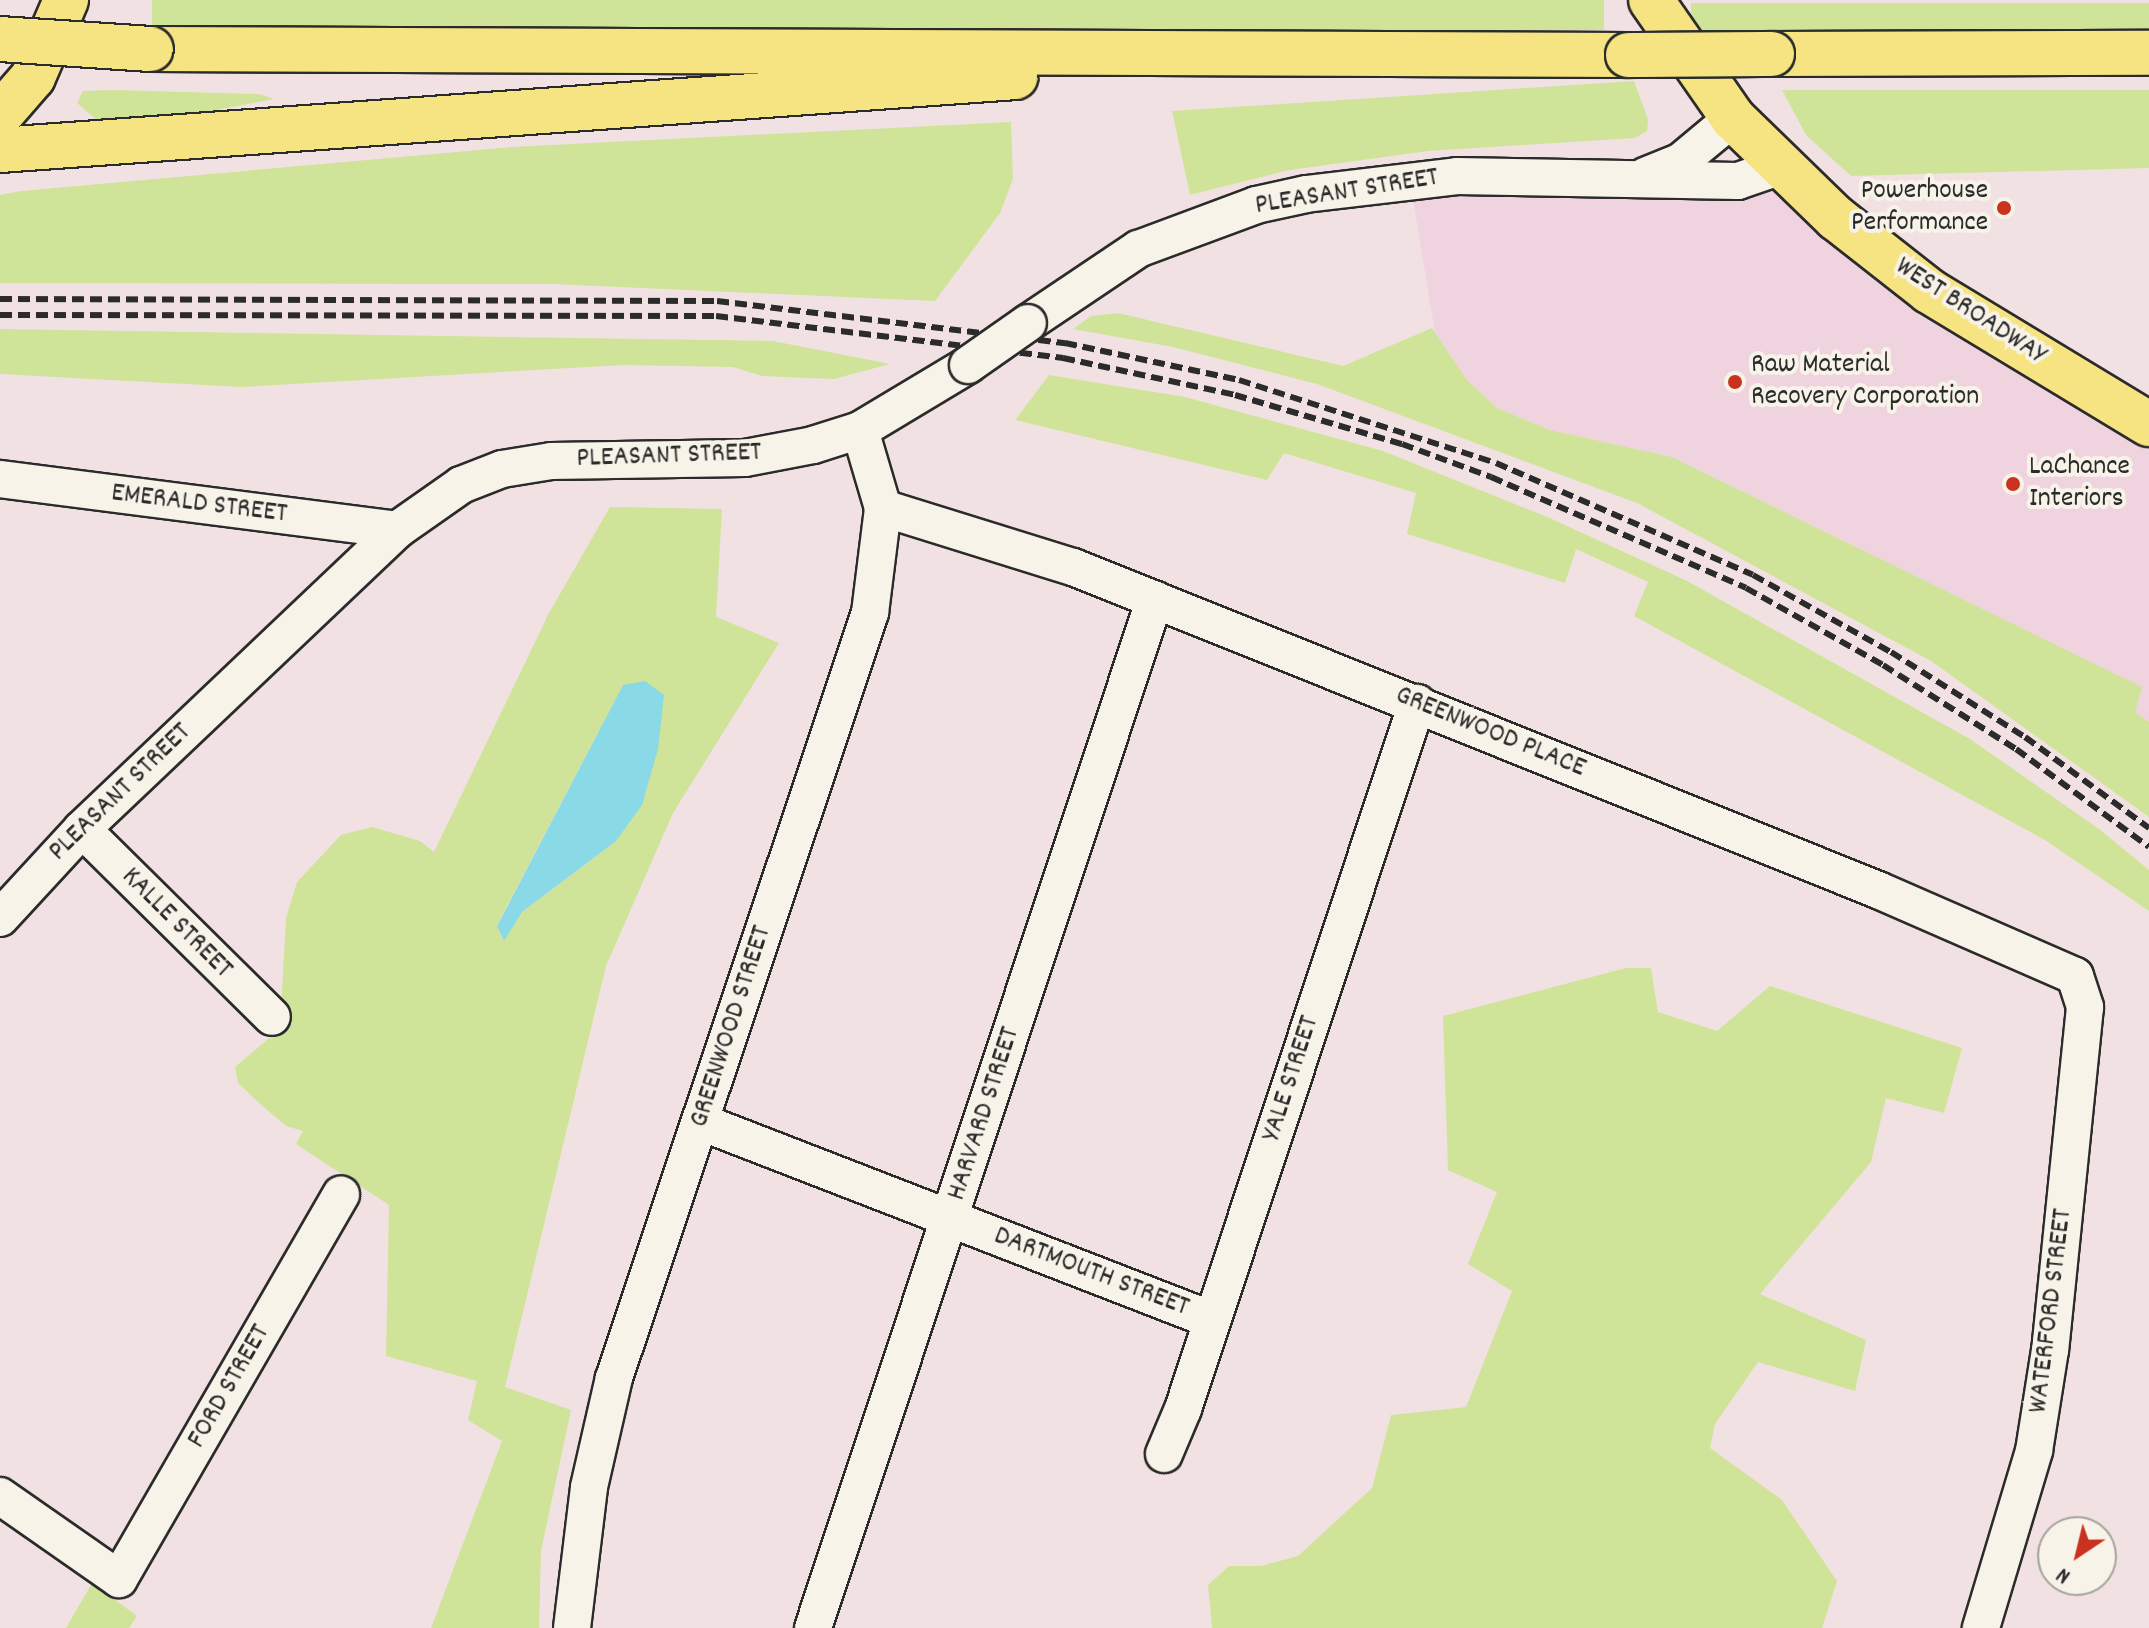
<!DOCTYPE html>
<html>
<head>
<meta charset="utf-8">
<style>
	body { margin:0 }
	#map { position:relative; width:2149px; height:1628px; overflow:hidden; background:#f2e1e3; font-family:Dekko,sans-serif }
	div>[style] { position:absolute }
	.built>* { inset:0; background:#efd4e0 }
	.green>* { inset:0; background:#cfe498; transform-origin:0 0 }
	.water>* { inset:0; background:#8ad9e6 }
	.roads { filter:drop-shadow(2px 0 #2b2b2b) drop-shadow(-2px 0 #2b2b2b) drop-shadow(0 2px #2b2b2b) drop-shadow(0 -2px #2b2b2b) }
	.minor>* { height:36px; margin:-18px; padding:0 18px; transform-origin:18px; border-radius:18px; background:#f7f3e8 }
	.major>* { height:44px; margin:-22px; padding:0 22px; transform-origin:22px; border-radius:22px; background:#f6e381 }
	.highway>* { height:44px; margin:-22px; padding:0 22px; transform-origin:22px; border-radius:22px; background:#f6e381 }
	.rail>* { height:6px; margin-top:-3px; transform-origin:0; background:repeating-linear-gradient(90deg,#2b2b2b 0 12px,transparent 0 18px) }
	.bridges { filter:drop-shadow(2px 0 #2b2b2b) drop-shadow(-2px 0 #2b2b2b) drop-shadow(0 2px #2b2b2b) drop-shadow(0 -2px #2b2b2b) }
	.minor-bridge>* { height:36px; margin:-18px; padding:0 18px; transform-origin:18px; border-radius:18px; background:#f7f3e8 }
	.highway-bridge>* { height:44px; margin:-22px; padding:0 22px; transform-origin:22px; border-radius:22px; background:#f6e381 }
	.dots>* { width:22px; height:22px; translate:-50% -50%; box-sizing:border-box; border:4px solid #f7f3e8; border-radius:50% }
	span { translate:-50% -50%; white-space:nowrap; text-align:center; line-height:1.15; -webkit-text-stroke:8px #f7f3e8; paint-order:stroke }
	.poi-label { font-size:28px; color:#2b2b2b }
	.right { translate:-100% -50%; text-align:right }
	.left { translate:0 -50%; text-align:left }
	.street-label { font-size:28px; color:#2b2b2b }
	.north { position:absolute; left:2037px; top:1516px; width:80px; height:80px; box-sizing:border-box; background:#f7f3e8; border:2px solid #a5a39c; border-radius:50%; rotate:215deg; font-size:22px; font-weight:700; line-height:32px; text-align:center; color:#2b2b2b }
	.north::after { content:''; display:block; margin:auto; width:28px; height:36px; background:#c8321e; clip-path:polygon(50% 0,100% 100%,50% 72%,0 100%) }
</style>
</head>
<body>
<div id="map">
	<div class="built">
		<i style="clip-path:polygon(1779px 167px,2149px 424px,2149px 723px,1849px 543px,1672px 457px,1550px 430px,1497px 408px,1467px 380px,1435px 332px,1409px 175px)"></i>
	</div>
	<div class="green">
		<i style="left:152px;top:0;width:1452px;height:30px"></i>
		<i style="left:1691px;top:3px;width:458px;height:40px"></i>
		<i style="clip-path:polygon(1634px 81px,1648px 119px,1647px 131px,1635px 138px,1428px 151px,1290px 170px,1190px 195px,1172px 111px)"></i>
		<i style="clip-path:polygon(112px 90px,259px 94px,274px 99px,158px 121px,98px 121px,77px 103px,83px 91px)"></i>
		<i style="clip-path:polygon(1782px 90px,2149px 90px,2149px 168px,1851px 176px,1806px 135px)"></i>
		<i style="clip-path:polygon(1011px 122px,1013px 179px,1000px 213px,935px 301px,552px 284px,0 283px,0 195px,21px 191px,512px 147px)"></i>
		<i style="clip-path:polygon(1118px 313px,1343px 366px,1432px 328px,1467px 380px,1497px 408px,1550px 430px,1672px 457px,2142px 687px,2135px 712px,2149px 722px,2149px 817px,1931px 661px,1637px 503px,1317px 384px,1173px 347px,1073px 329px,1091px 316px)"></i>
		<i style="clip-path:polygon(0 329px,773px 341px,890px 364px,834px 379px,762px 376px,733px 367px,623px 365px,241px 387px,0 374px)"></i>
		<i style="clip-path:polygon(1049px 375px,1185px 397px,1383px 451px,1552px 519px,1687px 581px,1970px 739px,2099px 829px,2149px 870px,2149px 911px,2045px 840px,1634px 616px,1648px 582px,1576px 549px,1565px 583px,1407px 534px,1416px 493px,1284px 453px,1267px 480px,1015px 420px)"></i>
		<i style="clip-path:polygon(evenodd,610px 507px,722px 509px,716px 617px,779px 643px,673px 813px,606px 966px,582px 1066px,505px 1387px,571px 1410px,541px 1551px,539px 1628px,431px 1628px,502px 1441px,468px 1420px,477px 1381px,386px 1356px,389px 1205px,296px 1144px,303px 1131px,286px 1126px,258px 1102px,238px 1083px,235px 1067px,280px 1029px,286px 918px,297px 882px,341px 835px,372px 827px,420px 841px,434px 852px,549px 613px,610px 507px,623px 685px,616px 841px,522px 912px,503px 940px,497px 925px,623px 685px)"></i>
		<i style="clip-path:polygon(1626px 968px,1651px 968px,1658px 1012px,1717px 1031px,1770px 986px,1962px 1048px,1944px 1113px,1886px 1098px,1871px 1162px,1760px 1294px,1866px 1340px,1855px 1391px,1758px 1362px,1715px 1424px,1710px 1448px,1782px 1500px,1837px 1581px,1822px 1628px,1212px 1628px,1208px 1585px,1229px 1566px,1261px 1566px,1298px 1556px,1372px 1488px,1391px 1415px,1466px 1407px,1512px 1291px,1468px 1264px,1497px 1192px,1448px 1170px,1443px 1016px)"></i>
		<i style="clip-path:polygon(92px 1583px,137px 1616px,129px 1628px,66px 1628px)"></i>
	</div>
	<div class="water">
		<i style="clip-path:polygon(645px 681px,664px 695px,658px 749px,642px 805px,616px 841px,522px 912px,504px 941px,497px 926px,623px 685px)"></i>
	</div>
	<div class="roads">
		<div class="minor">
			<i style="left:1645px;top:176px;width:38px;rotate:-22deg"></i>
			<i style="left:1680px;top:162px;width:69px;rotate:-39.7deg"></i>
			<i style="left:1028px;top:323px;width:133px;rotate:-33.9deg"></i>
			<i style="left:1138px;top:249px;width:126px;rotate:-20.4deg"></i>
			<i style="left:1256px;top:205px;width:51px;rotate:-12.4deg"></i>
			<i style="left:1306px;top:194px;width:152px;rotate:-6.8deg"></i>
			<i style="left:1457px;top:176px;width:281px;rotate:1deg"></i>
			<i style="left:1738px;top:181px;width:43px;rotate:-18.9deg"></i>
			<i style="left:0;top:479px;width:400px;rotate:7.3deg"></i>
			<i style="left:883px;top:508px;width:199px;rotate:17.3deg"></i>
			<i style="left:1073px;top:567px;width:867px;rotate:21.86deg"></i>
			<i style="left:1878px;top:890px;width:215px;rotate:23.6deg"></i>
			<i style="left:2075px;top:976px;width:33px;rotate:72deg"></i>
			<i style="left:2085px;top:1007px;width:345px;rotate:95.8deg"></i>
			<i style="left:2050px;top:1350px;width:102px;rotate:99deg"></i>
			<i style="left:2034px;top:1451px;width:185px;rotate:106.7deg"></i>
			<i style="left:82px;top:829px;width:267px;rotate:44.7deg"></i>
			<i style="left:0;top:918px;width:121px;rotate:-47.3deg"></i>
			<i style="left:82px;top:829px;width:434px;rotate:-43.5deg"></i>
			<i style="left:397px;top:530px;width:78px;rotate:-35.1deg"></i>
			<i style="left:461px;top:485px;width:44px;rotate:-21.3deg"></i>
			<i style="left:502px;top:469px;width:50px;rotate:-9.3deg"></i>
			<i style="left:551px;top:461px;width:194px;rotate:-0.9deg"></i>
			<i style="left:745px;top:458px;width:69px;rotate:-10.8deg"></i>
			<i style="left:813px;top:445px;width:49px;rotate:-17.7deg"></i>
			<i style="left:860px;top:430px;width:126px;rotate:-31deg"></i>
			<i style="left:701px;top:1122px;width:548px;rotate:21.18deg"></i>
			<i style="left:1164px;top:1454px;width:49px;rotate:-67.1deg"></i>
			<i style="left:1183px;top:1409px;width:744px;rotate:-71.66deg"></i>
			<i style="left:0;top:1496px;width:145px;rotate:34.9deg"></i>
			<i style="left:119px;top:1579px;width:444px;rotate:-60deg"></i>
			<i style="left:572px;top:1628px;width:142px;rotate:-83.1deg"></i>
			<i style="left:589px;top:1487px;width:112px;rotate:-77.1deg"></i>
			<i style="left:614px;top:1378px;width:807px;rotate:-71.5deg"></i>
			<i style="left:870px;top:613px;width:106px;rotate:-82.9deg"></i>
			<i style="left:883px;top:508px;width:81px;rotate:-106.4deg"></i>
			<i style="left:813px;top:1628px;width:1084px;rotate:-71.62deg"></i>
		</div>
		<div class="major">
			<i style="left:1651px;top:0;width:144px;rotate:55.2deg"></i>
			<i style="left:1733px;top:118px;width:144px;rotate:44.2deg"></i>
			<i style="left:1836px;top:218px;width:118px;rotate:38.1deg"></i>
			<i style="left:1929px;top:291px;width:257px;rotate:31.2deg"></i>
			<i style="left:0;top:115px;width:50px;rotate:-49deg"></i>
			<i style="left:33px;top:77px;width:84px;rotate:-66.8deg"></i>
		</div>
		<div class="highway">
			<i style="left:151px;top:49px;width:1477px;rotate:0.23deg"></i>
			<i style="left:1772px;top:54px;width:377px;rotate:-0.2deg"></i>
			<i style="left:0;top:150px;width:1018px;rotate:-4.11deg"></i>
		</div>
	</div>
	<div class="rail">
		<i style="left:0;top:299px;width:717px;rotate:0.16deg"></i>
		<i style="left:717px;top:301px;width:351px;rotate:6.9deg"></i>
		<i style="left:1065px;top:343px;width:178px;rotate:12deg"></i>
		<i style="left:1239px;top:380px;width:270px;rotate:17.9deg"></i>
		<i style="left:1496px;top:463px;width:280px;rotate:23.5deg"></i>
		<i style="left:1753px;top:575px;width:158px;rotate:29.2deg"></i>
		<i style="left:1891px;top:652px;width:159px;rotate:32.4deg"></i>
		<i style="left:2025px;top:737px;width:154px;rotate:36.3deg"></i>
		<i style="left:0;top:315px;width:716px;rotate:0.08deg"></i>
		<i style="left:716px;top:316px;width:350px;rotate:6.9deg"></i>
		<i style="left:1063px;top:358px;width:176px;rotate:12.1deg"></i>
		<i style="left:1235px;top:395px;width:174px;rotate:16.4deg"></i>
		<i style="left:1402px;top:444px;width:95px;rotate:20.3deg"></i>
		<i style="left:1491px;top:477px;width:278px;rotate:23.5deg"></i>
		<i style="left:1746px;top:588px;width:157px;rotate:29.3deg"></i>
		<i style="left:1883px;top:665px;width:157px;rotate:32.3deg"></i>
		<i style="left:2016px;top:749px;width:165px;rotate:36.4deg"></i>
	</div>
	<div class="bridges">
		<div class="minor-bridge">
			<i style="left:968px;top:365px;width:73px;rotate:-35deg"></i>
		</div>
		<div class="highway-bridge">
			<i style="left:0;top:39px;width:151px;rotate:3.8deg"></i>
			<i style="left:1628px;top:55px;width:144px;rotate:-0.4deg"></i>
		</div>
	</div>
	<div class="dots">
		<i style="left:2004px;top:208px;background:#c8321e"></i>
		<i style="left:1735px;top:382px;background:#c8321e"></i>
		<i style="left:2013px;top:484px;background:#c8321e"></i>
	</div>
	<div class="poi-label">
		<span class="right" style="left:1988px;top:208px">Powerhouse<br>Performance</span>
		<span class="left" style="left:1751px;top:382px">Raw Material<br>Recovery Corporation</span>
		<span class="left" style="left:2029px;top:484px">LaChance<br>Interiors</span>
	</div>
	<div class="street-label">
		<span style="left:1347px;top:193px;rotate:-9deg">PLEASANT STREET</span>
		<span style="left:1970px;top:312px;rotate:33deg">WEST BROADWAY</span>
		<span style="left:669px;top:457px;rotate:-2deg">PLEASANT STREET</span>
		<span style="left:199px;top:505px;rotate:7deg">EMERALD STREET</span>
		<span style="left:1490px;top:733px;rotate:22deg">GREENWOOD PLACE</span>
		<span style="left:121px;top:793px;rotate:-44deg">PLEASANT STREET</span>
		<span style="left:176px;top:924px;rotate:45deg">KALLE STREET</span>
		<span style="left:732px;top:1027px;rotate:-72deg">GREENWOOD STREET</span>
		<span style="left:1292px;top:1079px;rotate:-72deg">YALE STREET</span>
		<span style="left:985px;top:1114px;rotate:-72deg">HARVARD STREET</span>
		<span style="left:1091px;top:1273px;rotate:21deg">DARTMOUTH STREET</span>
		<span style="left:2052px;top:1311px;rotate:-83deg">WATERFORD STREET</span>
		<span style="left:230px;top:1387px;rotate:-60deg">FORD STREET</span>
	</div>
	<div class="north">N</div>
</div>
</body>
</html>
